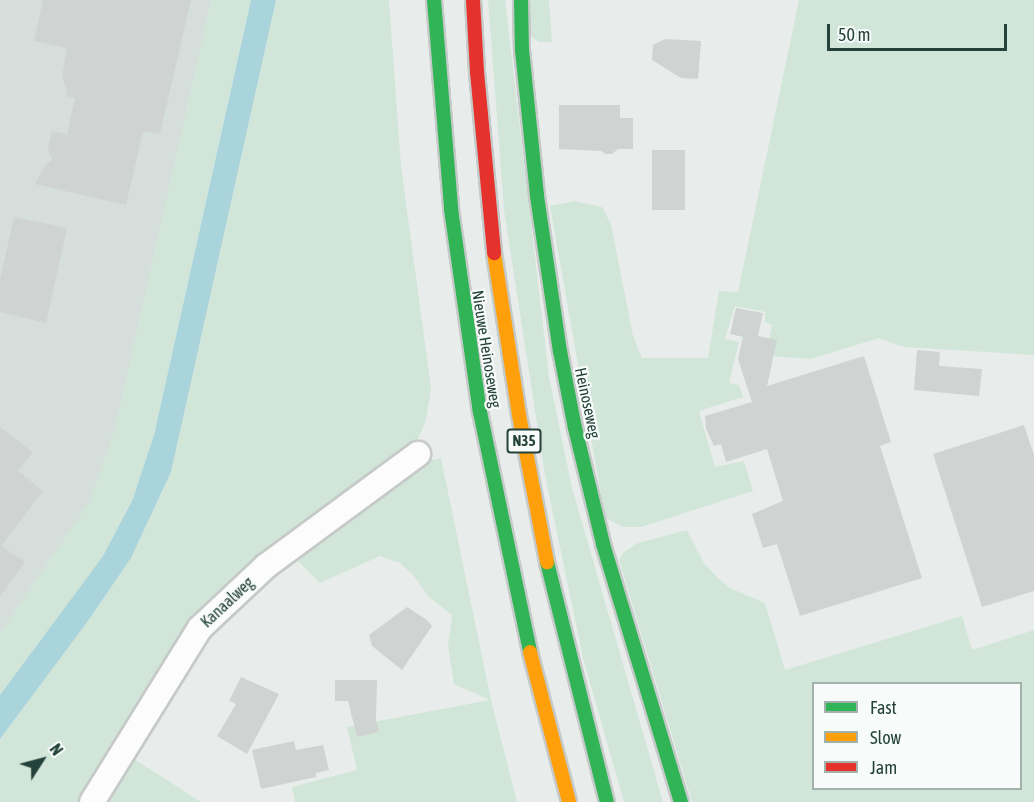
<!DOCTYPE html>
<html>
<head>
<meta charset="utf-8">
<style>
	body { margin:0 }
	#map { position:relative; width:1034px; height:802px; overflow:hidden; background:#e8edeb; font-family:"Asap Condensed",sans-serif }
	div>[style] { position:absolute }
	.built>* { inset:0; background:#d6dedb }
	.green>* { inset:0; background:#d1e6d8 }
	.water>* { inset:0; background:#a9d4db }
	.building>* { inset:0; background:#cfd4d2; transform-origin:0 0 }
	.roads { filter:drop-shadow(2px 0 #c5cac8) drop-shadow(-2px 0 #c5cac8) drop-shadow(0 2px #c5cac8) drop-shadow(0 -2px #c5cac8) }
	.street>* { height:24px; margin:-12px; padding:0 12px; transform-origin:12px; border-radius:12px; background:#fcfcfc }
	.fast>* { height:14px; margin:-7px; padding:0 7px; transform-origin:7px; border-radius:7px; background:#30b455 }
	.slow>* { height:14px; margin:-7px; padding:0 7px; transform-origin:7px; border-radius:7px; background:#ff9f0a }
	.jam>* { height:14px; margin:-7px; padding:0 7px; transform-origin:7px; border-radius:7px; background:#e5322d }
	span { translate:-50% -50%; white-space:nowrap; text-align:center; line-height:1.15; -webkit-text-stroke:4.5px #f7fbf9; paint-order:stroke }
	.shield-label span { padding:2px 4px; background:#f7fbf9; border:2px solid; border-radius:4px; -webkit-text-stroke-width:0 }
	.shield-label { font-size:15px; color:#24423a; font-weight:700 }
	.street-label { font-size:16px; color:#24423a }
	.legend { position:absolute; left:812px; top:682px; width:210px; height:108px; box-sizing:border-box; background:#f7fbf9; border:2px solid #a3b1ad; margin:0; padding:8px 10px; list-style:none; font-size:18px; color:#24423a }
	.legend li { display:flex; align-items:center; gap:12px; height:30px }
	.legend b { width:30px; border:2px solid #a3b1ad }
	.north { position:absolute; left:12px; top:730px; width:60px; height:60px; -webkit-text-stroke:4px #f7fbf9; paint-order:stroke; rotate:54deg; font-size:16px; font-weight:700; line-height:24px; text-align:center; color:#24423a }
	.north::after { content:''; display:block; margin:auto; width:21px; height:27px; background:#24423a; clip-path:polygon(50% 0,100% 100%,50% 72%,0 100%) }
	.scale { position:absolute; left:827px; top:24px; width:180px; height:27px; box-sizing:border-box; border:3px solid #24423a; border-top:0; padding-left:8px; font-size:18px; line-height:21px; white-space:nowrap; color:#24423a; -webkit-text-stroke:4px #f7fbf9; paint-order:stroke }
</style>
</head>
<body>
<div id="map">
	<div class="built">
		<i style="clip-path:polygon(0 0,227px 0,112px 482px,0 656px)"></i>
	</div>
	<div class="green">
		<i style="clip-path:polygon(211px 0,251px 0,154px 435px,133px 499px,103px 556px,0 695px,0 633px,90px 501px,115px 429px)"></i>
		<i style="clip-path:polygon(276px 0,389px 0,401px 166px,431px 388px,426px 420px,417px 441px,407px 450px,266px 556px,83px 802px,0 802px,0 739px,88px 621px,131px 558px,171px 472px)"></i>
		<i style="clip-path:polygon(488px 0,505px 0,549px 377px,572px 488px,663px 802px,624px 802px,583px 658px,545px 475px,504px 210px)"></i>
		<i style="clip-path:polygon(528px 0,549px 0,552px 42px,539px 42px,530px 36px)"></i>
		<i style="clip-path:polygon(799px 0,1034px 0,1034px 355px,904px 347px,879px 338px,811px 359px,766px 356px,772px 325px,765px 322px,765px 312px,735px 306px,725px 339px,739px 342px,729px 383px,739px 385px,743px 397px,699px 411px,715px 467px,744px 461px,753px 491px,641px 527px,622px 527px,605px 517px,550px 206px,574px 201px,602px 207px,611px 224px,633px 336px,642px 358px,708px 358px,719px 291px,738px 292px)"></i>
		<i style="clip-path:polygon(441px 458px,491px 700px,517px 802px,295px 802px,292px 787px,357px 770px,347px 727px,490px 700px,454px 684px,448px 646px,452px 615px,428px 596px,413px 575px,400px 563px,380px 556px,320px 583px,295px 558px,418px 463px)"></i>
		<i style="clip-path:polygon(evenodd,687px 530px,704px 563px,717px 577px,730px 588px,765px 603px,785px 670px,962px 616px,972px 650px,1034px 630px,1034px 802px,692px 802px,619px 560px,624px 552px,638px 543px,687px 530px,814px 684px,1020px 684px,1020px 788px,814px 788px,814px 684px)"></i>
		<i style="clip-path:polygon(128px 755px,201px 802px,98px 802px)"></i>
	</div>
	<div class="water">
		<i style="clip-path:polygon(251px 0,276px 0,171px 472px,131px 558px,88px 621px,0 739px,0 695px,103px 556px,133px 499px,143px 468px,154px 435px)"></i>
	</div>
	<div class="building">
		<i style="clip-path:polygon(43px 0,191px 0,160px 134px,143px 131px,126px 205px,35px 184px,44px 167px,52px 160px,48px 148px,52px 131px,67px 134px,75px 98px,66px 96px,67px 89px,62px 77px,67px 48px,34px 41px)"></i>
		<i style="clip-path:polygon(665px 39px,701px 41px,698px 79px,681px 78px,652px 60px,653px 45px)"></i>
		<i style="clip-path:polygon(559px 105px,620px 105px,620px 118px,633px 118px,633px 149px,618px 149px,612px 154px,605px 154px,601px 151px,559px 149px)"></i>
		<i style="left:652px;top:150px;width:33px;height:60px"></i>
		<i style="clip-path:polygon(14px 217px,67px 228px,46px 323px,0 312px,0 280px)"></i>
		<i style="clip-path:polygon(736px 308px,763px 313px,758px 336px,777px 340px,767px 386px,864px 356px,891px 442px,880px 446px,922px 578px,800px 616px,777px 544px,763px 548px,752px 514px,783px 501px,767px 449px,726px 462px,721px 444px,714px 446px,706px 429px,705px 416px,752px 402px,738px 359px,743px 337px,730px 334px)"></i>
		<i style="clip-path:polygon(917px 350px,940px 352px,939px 366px,982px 369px,979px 396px,914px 390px)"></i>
		<i style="clip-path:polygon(1024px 425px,1034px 455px,1034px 591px,982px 607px,933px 454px)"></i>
		<i style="clip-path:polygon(0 427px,33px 452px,18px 471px,43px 491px,1px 546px,25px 562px,0 597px)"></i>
		<i style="clip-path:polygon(407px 607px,427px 620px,432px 626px,402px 670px,372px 646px,369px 635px)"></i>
		<i style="clip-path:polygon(241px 677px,279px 694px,247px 754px,217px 736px,236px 704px,229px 701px)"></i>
		<i style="clip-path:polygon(335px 680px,377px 680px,376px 720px,379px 732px,357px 737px,348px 701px,335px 701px)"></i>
		<i style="clip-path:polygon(294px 741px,296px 750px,323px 745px,329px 770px,316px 773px,316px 777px,261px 789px,252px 750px)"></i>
	</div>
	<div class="roads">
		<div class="street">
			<i style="left:92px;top:802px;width:205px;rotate:-58.2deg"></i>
			<i style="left:200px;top:628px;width:91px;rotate:-43.2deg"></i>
			<i style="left:266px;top:566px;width:189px;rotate:-36.4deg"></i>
		</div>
		<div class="fast">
			<i style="left:434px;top:0;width:210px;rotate:85.3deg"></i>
			<i style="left:451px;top:209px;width:205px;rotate:81.9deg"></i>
			<i style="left:480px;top:412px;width:245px;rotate:78.2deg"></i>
			<i style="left:521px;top:0;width:50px;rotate:88.9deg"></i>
			<i style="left:522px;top:50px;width:147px;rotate:84.1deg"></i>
			<i style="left:537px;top:196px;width:157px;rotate:81.6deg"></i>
			<i style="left:560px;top:351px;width:78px;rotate:79deg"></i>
			<i style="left:575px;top:428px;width:119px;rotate:76.4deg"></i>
			<i style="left:603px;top:544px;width:270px;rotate:73.2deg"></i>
			<i style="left:547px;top:562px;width:247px;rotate:76deg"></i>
		</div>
		<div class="slow">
			<i style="left:494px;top:253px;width:164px;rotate:81.2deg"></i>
			<i style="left:519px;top:415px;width:150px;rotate:79.2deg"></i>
			<i style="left:530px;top:652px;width:155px;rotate:75.4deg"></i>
		</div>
		<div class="jam">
			<i style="left:473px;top:0;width:72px;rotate:86.8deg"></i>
			<i style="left:477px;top:72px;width:182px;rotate:84.6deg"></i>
		</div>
	</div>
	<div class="shield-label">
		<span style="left:524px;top:441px">N35</span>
	</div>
	<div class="street-label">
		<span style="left:487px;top:349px;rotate:81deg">Nieuwe Heinoseweg</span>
		<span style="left:588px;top:403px;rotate:78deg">Heinoseweg</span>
		<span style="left:227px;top:602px;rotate:-43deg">Kanaalweg</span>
	</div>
	<ul class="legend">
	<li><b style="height:8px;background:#30b455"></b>Fast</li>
	<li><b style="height:8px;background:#ff9f0a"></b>Slow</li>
	<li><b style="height:8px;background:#e5322d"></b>Jam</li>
	</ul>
	<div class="north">N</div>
	<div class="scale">50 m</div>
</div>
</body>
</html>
